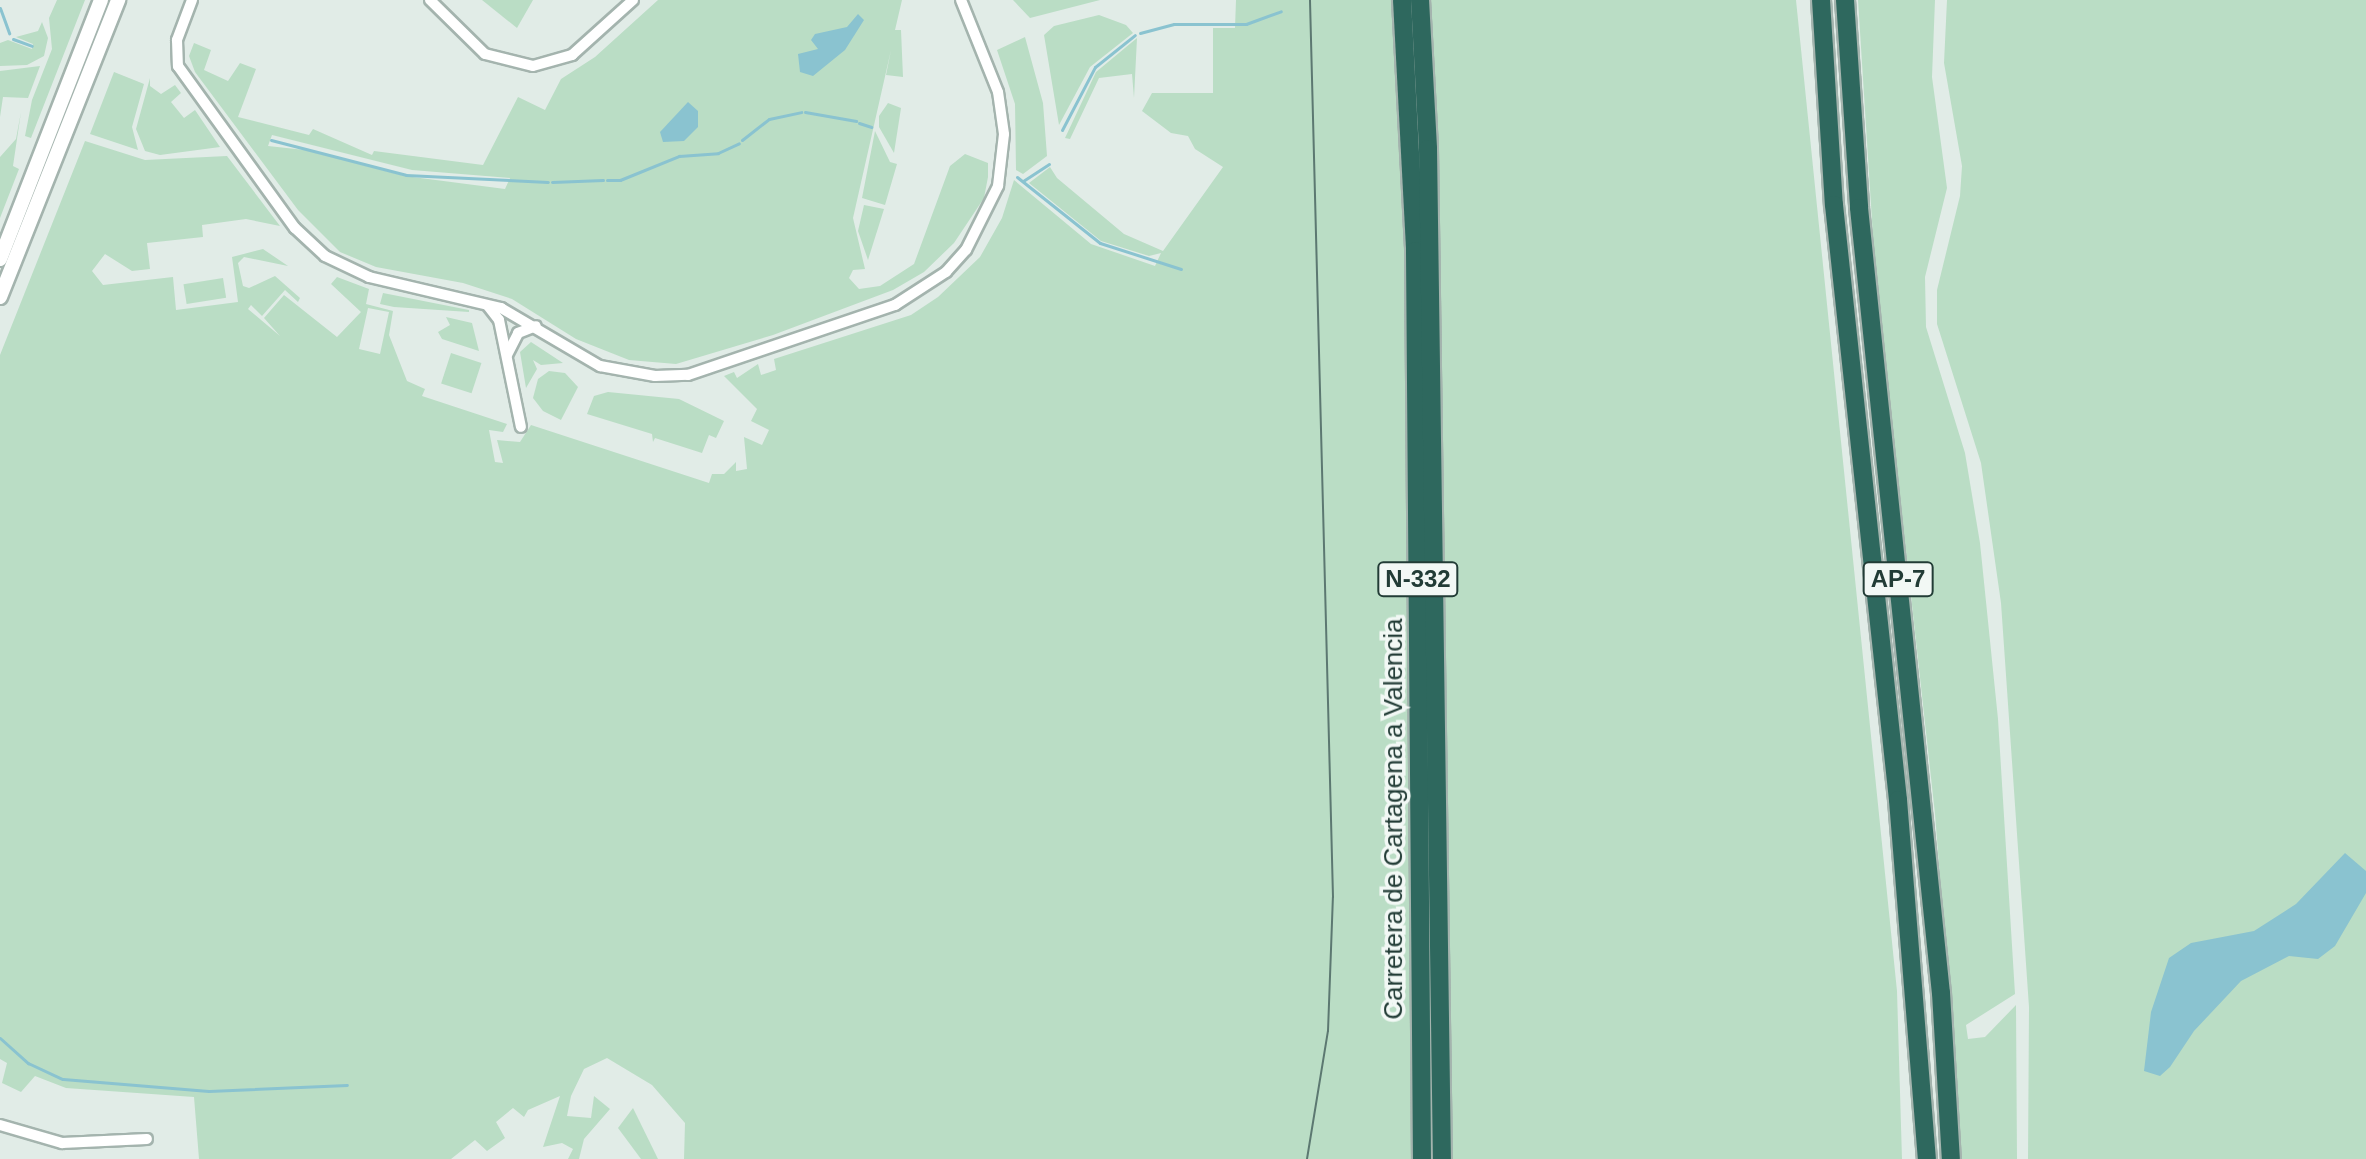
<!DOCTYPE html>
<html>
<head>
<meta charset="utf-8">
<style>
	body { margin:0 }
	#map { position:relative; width:2366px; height:1159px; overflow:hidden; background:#e1ece7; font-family:Helvetica,sans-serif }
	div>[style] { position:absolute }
	.green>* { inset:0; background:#baddc5; transform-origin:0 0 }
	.water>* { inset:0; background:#8ac3d0 }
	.stream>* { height:3px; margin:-1.5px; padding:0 1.5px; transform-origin:1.5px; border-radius:1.5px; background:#8ac3d0 }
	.roads { filter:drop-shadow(2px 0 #a4b4ae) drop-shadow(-2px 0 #a4b4ae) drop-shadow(0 2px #a4b4ae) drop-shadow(0 -2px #a4b4ae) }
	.street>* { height:10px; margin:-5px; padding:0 5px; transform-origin:5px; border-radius:5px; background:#fff }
	.secondary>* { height:14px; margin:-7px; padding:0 7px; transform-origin:7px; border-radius:7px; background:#fff }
	.highway>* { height:18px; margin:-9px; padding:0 9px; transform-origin:9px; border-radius:9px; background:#2e685e }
	.tram>* { height:2px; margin:-1px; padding:0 1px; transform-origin:1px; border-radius:1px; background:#5c7871 }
	span { translate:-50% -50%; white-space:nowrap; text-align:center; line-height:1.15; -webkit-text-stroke:7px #f2f8f5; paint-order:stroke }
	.shield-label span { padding:2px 6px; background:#f2f8f5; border:2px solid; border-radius:6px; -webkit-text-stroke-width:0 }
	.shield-label { font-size:24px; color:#223c36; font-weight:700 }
	.street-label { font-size:26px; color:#223c36 }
</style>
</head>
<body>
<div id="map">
	<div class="green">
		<i style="clip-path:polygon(57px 0,85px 0,31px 138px,25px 136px,32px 100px,52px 49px,49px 18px)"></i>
		<i style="clip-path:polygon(482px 0,533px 0,517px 28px)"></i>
		<i style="clip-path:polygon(evenodd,658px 0,902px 0,895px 30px,901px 30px,903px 77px,886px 75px,891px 50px,853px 218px,865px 269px,853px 270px,849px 278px,859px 289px,880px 286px,914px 264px,950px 166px,965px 154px,988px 163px,988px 177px,984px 198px,954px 243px,924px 272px,893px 290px,773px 335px,676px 364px,629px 360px,576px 339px,512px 299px,463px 283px,376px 267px,340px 252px,298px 210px,195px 72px,189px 56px,194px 43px,211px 50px,204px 70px,228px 81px,240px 63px,256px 69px,238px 117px,309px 135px,313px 129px,372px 155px,374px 151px,483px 165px,518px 97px,545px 110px,561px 79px,595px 57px,658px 0,272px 135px,412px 170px,510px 178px,505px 189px,405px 176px,305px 150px,268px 146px,272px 135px)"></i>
		<i style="clip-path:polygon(1013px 0,1100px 0,1030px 18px)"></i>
		<i style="clip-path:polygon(evenodd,1236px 0,1796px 0,1897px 991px,1902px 1159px,684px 1159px,685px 1123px,652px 1085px,607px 1058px,584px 1069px,571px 1096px,567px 1116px,591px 1118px,594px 1096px,610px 1109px,584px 1139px,579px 1159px,568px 1159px,573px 1149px,562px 1143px,543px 1147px,560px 1096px,528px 1110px,524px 1117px,513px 1108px,496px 1122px,505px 1138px,487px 1151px,475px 1140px,451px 1159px,199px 1159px,194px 1097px,66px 1088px,35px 1076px,21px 1092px,2px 1083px,7px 1063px,0 1059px,0 355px,85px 141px,145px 160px,227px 156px,280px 226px,246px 219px,202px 225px,203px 237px,147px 243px,150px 269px,132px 271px,105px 254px,92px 271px,103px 285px,173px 277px,176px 310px,238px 302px,232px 257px,263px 249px,288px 266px,244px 257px,238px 263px,243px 286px,249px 288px,275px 276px,300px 298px,298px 302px,285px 290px,262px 316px,251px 305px,248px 309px,280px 336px,264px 318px,284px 295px,337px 337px,361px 312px,331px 284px,337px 277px,369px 289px,366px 304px,393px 311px,389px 335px,407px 381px,425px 389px,422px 396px,507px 424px,503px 432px,489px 430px,495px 462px,503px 463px,497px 440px,520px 442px,531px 425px,709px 483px,712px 474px,724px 474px,736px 462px,736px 471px,747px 469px,744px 437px,762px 445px,769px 430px,751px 421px,757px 409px,724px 376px,734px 372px,737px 378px,758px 364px,761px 375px,776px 370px,774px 359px,911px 315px,938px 297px,980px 257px,1002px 218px,1014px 180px,1091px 244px,1155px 266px,1161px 253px,1149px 256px,1101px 241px,1029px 183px,1050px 167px,1057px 178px,1124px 234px,1163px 251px,1223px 167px,1195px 149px,1188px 136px,1171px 133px,1142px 111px,1152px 93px,1213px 93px,1213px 28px,1235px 28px,1236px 0,368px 308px,389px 312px,380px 354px,359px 349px,368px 308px)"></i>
		<i style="clip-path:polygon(1858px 0,1935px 0,1932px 77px,1947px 188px,1925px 277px,1926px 327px,1965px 453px,1980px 543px,1998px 719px,2015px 994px,1966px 1025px,1968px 1039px,1985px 1037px,2016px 1005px,2017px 1159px,1962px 1159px,1935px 814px,1875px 268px)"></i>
		<i style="clip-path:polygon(1947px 0,2366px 0,2366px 1159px,2028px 1159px,2029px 1007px,2001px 603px,1981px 463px,1937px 324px,1937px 290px,1960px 196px,1962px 166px,1944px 63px)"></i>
		<i style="clip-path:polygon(1099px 15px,1126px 25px,1133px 33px,1090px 67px,1059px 125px,1044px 35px,1054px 26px)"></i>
		<i style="clip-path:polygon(42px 22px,48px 38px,44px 56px,27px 65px,0 66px,0 43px,8px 40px,32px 49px,33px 44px,16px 37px,38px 31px)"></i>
		<i style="clip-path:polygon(1025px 37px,1043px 103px,1047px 156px,1023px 174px,1016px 170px,1015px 104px,997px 50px)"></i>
		<i style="clip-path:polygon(1137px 38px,1134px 98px,1132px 74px,1099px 78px,1070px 139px,1065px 138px,1096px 72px)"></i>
		<i style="clip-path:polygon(40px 66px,28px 98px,3px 97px,0 117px,0 71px)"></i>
		<i style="clip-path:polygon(114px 72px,144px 84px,132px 127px,138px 150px,90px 134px)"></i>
		<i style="clip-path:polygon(150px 78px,150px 86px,161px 94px,175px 85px,181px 93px,171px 102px,184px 118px,195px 110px,220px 147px,160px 155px,145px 151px,136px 129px)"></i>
		<i style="clip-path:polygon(888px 103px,901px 108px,894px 153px,879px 127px,879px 116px)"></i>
		<i style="clip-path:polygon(21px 112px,13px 166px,19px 169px,0 218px,0 157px,16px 139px)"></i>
		<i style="clip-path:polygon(875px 131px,890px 162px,897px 164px,885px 205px,862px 198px)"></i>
		<i style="clip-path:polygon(864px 205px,884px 209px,868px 260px,858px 231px)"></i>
		<i style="left:223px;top:278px;width:20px;height:40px;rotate:81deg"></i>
		<i style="clip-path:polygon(383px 293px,469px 310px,469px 312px,394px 307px,380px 304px)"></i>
		<i style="clip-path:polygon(446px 317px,472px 323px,479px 351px,442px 339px,438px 332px,450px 325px)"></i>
		<i style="clip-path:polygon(531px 342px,563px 363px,541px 365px,533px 360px,537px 369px,526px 388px,520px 352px)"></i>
		<i style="left:451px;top:353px;width:32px;height:32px;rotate:18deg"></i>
		<i style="clip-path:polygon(549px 371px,565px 373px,578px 387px,561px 420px,543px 411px,533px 398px,538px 379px)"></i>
		<i style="clip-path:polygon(608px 392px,679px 399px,724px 421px,716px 438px,709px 435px,702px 453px,655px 438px,653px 442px,652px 434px,587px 414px,594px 396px)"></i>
		<i style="clip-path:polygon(633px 1108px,658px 1159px,641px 1159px,618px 1128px)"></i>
	</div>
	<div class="water">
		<i style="clip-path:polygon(858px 14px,864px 20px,845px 50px,813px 76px,800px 72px,798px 54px,818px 49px,811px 40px,815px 34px,847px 27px)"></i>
		<i style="clip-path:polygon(688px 102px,698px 111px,698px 127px,684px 141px,663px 142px,660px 132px)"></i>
		<i style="clip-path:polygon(2345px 853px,2366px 871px,2366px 893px,2335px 946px,2318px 959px,2289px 956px,2241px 981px,2194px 1031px,2170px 1067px,2160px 1076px,2144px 1071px,2151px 1012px,2169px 958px,2191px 943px,2254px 931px,2296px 904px)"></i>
	</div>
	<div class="stream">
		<i style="left:0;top:8px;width:27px;rotate:70deg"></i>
		<i style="left:1140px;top:33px;width:35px;rotate:-15deg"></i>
		<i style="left:1174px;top:24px;width:72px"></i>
		<i style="left:1246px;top:24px;width:37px;rotate:-20deg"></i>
		<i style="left:13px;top:39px;width:20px;rotate:20deg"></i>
		<i style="left:805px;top:112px;width:52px;rotate:10deg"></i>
		<i style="left:859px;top:123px;width:13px;rotate:18deg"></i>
		<i style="left:1062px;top:130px;width:71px;rotate:-62.4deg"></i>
		<i style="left:1095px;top:67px;width:51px;rotate:-38.7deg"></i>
		<i style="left:271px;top:140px;width:139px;rotate:14.5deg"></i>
		<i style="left:406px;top:175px;width:142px;rotate:2.8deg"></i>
		<i style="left:742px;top:140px;width:34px;rotate:-38deg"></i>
		<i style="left:769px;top:119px;width:33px;rotate:-12deg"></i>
		<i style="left:1017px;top:177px;width:106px;rotate:38.5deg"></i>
		<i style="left:1100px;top:243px;width:85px;rotate:17.8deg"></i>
		<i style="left:607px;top:180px;width:13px"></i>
		<i style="left:620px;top:180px;width:64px;rotate:-22.1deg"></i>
		<i style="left:679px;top:156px;width:39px;rotate:-4deg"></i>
		<i style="left:718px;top:153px;width:23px;rotate:-25deg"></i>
		<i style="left:1023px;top:181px;width:31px;rotate:-33deg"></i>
		<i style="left:552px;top:182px;width:51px;rotate:-2.2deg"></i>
		<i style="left:0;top:1038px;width:38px;rotate:42deg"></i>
		<i style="left:28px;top:1063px;width:38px;rotate:25deg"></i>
		<i style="left:63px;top:1079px;width:146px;rotate:4.7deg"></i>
		<i style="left:209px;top:1091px;width:138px;rotate:-2.5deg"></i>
	</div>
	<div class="roads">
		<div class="street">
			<i style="left:192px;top:0;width:43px;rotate:110.6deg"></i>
			<i style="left:177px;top:40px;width:26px;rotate:88deg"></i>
			<i style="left:178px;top:66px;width:200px;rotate:54.2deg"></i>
			<i style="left:295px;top:228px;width:41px;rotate:43deg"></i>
			<i style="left:325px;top:256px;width:49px;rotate:25.5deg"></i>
			<i style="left:369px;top:277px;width:136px;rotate:13.2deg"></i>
			<i style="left:501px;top:308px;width:115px;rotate:30.4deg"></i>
			<i style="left:600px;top:366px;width:56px;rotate:10.3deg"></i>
			<i style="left:655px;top:376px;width:33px;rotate:-2deg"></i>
			<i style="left:688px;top:375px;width:219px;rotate:-18.7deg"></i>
			<i style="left:895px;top:305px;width:61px;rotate:-32.9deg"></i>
			<i style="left:946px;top:272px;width:30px;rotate:-48deg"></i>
			<i style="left:966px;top:250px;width:72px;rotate:-63.4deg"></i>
			<i style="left:998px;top:186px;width:52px;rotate:-83.4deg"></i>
			<i style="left:1004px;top:134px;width:42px;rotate:-98.1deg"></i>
			<i style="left:998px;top:92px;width:99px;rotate:-111.9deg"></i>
			<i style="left:430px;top:0;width:77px;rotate:44.5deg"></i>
			<i style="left:485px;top:54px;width:49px;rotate:14deg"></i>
			<i style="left:533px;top:66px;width:41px;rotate:-15.8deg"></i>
			<i style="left:572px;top:55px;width:82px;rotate:-42deg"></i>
			<i style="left:488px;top:306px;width:18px;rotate:52deg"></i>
			<i style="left:499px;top:320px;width:109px;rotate:78.4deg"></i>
			<i style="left:507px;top:355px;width:25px;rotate:-63deg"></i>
			<i style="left:518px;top:333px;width:19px;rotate:-21deg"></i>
			<i style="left:0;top:1125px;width:65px;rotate:16.2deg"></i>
			<i style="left:62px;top:1143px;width:85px;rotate:-2.7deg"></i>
		</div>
		<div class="secondary">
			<i style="left:0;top:259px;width:278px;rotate:-68.7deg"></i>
			<i style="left:0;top:297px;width:320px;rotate:-68.3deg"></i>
		</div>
		<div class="highway">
			<i style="left:1402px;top:0;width:251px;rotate:87deg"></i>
			<i style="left:1415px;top:251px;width:908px;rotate:89.56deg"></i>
			<i style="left:1420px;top:0;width:149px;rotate:86.9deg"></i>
			<i style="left:1428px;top:149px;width:1010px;rotate:89.21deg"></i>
			<i style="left:1821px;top:0;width:205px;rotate:86.4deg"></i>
			<i style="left:1834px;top:205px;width:598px;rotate:83.86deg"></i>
			<i style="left:1898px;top:800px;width:360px;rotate:85.4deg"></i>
			<i style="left:1845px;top:0;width:208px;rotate:86.1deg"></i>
			<i style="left:1859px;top:208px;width:789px;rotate:84.04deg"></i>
			<i style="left:1941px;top:993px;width:166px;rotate:86.6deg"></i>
		</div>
	</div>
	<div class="tram">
		<i style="left:1307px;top:1159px;width:130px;rotate:-80.7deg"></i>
		<i style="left:1328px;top:1031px;width:134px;rotate:-87.9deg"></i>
		<i style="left:1333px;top:897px;width:897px;rotate:-91.47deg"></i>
	</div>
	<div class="shield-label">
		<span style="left:1418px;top:579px">N-332</span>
		<span style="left:1898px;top:579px">AP-7</span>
	</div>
	<div class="street-label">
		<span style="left:1394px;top:819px;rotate:-90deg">Carretera de Cartagena a Valencia</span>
	</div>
</div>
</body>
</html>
